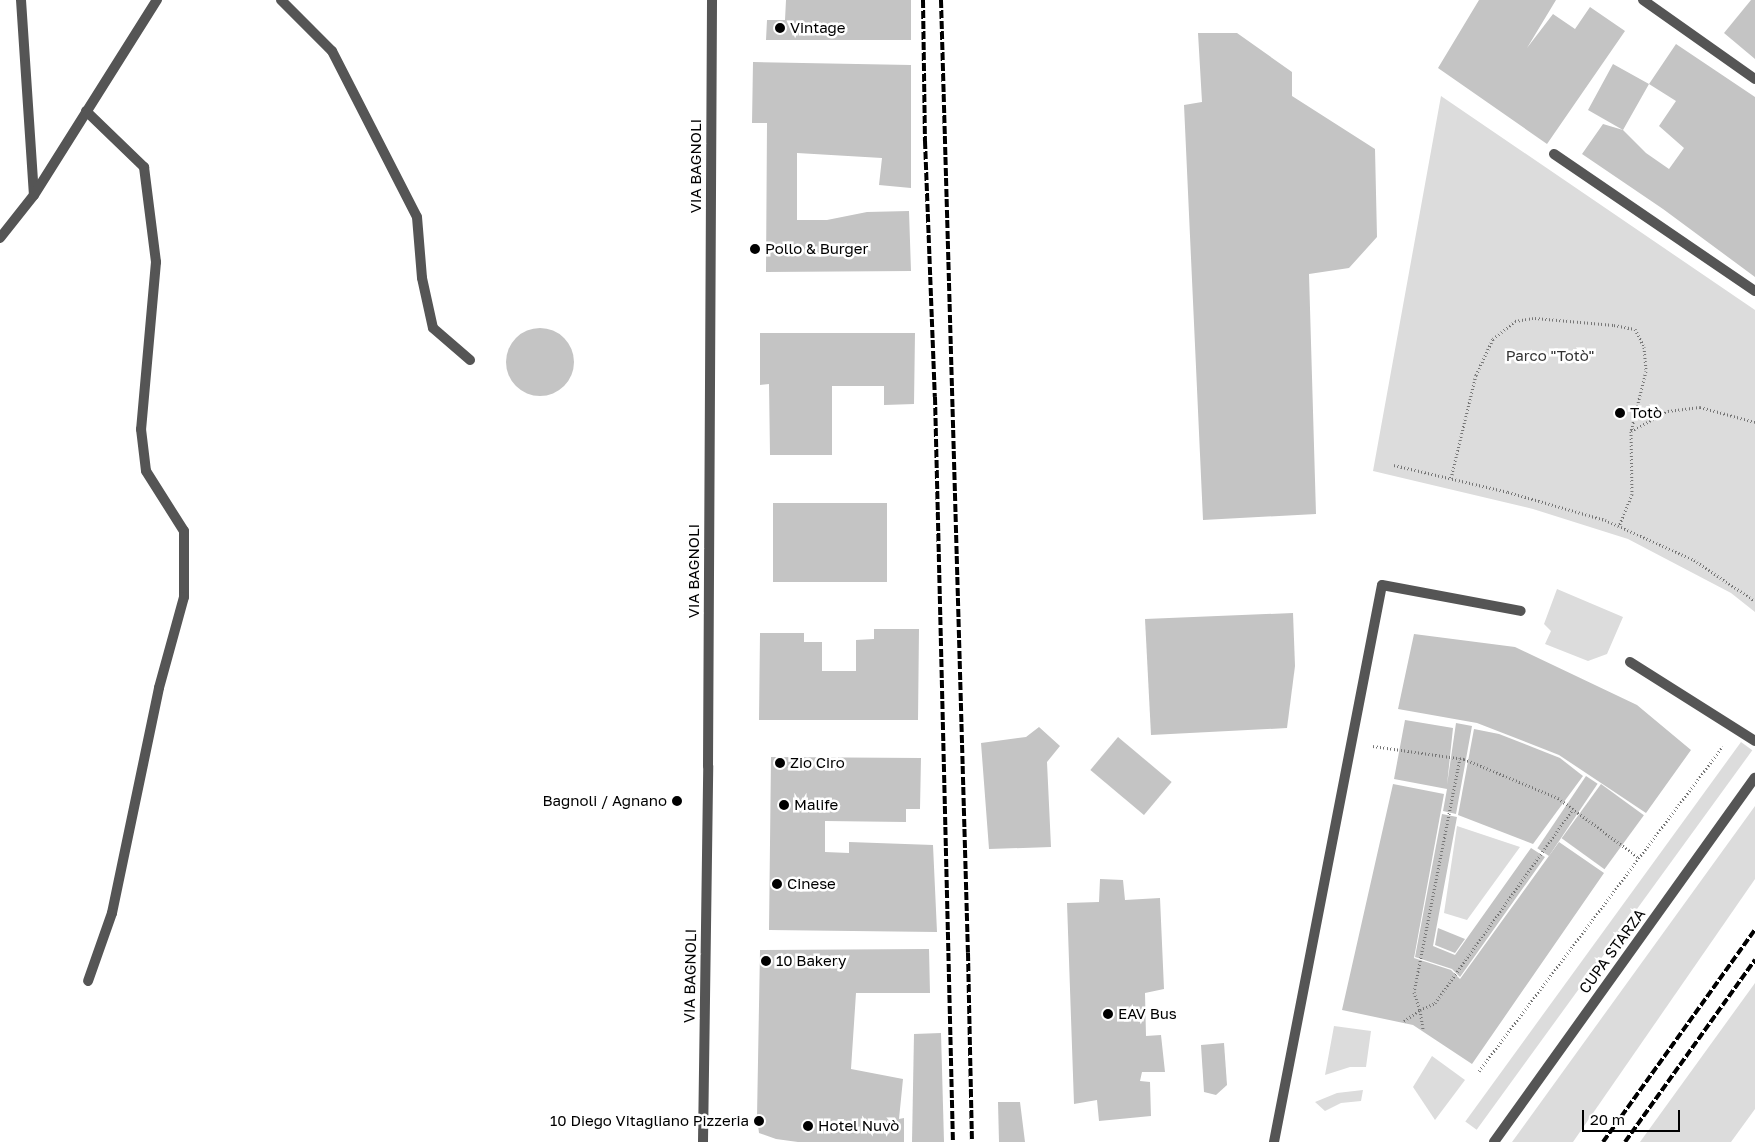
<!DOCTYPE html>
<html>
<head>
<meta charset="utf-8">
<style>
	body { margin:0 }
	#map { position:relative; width:1755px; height:1142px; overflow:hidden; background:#fff; font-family:"Golos Text",sans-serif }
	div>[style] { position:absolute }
	.green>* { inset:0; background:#dcdcdc; transform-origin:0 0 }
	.building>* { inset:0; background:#c4c4c4; transform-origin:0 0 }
	.round { border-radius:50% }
	.path>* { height:3px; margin-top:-1.5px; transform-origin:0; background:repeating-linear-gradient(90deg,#777 0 1px,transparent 0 3.5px) }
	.service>* { height:10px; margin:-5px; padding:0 5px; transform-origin:5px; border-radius:5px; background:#555 }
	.tertiary>* { height:10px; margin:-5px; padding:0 5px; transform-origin:5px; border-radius:5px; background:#555 }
	.rail>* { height:4px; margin-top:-2px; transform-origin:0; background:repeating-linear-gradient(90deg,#000 0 8px,transparent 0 10.5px) }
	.dots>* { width:14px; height:14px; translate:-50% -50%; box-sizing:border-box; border:2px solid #fff; border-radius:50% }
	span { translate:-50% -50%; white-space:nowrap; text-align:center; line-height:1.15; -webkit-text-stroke:5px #fff; paint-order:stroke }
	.poi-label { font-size:15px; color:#000 }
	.left { translate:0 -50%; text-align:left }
	.right { translate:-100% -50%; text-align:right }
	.street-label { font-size:15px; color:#000 }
	.park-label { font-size:15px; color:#333 }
	.scale { position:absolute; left:1582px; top:1110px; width:98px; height:22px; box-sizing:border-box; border:2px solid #000; border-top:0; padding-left:6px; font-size:15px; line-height:18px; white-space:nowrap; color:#000; -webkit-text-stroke:4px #fff; paint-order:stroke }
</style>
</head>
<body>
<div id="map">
	<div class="green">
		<i style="clip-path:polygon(1441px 96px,1755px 310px,1755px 612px,1731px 593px,1628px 539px,1533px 509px,1373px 471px)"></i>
		<i style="clip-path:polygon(1557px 589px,1623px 617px,1607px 654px,1588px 661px,1545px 644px,1551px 631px,1544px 624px)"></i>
		<i style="left:1741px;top:742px;width:14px;height:469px;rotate:36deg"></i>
		<i style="clip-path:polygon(1755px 806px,1755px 879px,1573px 1142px,1512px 1142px)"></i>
		<i style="clip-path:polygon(1457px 826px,1520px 847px,1467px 920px,1444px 913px)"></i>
		<i style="clip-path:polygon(1755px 983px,1755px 1109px,1731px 1142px,1640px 1142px)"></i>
		<i style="clip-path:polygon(1334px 1026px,1371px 1031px,1366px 1067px,1350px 1067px,1325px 1075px)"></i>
		<i style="clip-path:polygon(1432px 1056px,1465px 1080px,1435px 1120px,1413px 1087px)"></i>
		<i style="clip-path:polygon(1363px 1090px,1361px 1101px,1341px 1103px,1325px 1111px,1315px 1102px,1337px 1093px)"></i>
	</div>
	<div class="building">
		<i style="clip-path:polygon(786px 0,911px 0,911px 40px,766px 40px,767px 20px,785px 20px)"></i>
		<i style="clip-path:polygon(1479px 0,1556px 0,1527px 48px,1553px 14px,1575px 29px,1590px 7px,1625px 31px,1547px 144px,1438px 68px)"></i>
		<i style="clip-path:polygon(1751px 0,1755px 0,1755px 59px,1724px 33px)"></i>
		<i style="clip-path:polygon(1198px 33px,1237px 33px,1292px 72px,1292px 96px,1375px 149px,1377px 237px,1349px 268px,1309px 274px,1316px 514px,1203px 520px,1184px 105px,1202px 102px)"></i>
		<i style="clip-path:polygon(evenodd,1676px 44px,1755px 97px,1755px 277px,1663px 209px,1582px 154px,1603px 124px,1623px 130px,1588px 110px,1613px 64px,1649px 84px,1676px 44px,1649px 84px,1676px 101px,1659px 126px,1684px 148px,1669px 169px,1646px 153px,1623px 130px,1649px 84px)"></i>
		<i style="clip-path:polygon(753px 62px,911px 65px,911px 188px,879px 185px,882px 158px,797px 153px,797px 220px,827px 220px,867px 212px,909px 211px,911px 271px,766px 272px,767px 123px,752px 123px)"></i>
		<i class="round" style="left:506px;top:328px;width:68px;height:68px"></i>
		<i style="clip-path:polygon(760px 333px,915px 333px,914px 404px,884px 405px,884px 386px,832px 386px,832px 455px,770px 455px,769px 384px,760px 385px)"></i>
		<i style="left:773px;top:503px;width:114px;height:79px"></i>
		<i style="clip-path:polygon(1293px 613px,1295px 666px,1287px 728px,1151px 735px,1145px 619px)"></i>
		<i style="clip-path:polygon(874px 629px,919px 629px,918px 720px,759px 720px,760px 633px,804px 633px,804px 642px,822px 642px,822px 671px,856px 671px,856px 640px,874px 639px)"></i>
		<i style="clip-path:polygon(1414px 634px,1515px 647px,1637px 705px,1691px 750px,1646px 813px,1559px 755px,1477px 723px,1398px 709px)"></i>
		<i style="clip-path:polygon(1405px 720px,1453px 728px,1447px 785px,1456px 723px,1472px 726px,1456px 814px,1443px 811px,1447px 789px,1394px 779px)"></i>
		<i style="clip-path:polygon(1039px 727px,1060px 746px,1047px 762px,1051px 847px,989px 849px,981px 743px,1026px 737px)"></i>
		<i style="clip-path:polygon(1474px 729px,1499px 734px,1560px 758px,1583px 776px,1533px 844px,1458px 815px)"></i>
		<i style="left:1118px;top:737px;width:70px;height:43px;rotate:40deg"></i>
		<i style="clip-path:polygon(771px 757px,921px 758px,920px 809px,906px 809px,906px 822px,825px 821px,825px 852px,849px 853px,849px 842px,933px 845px,937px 932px,769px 930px)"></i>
		<i style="left:1586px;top:776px;width:14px;height:87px;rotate:34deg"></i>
		<i style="clip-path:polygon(1393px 784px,1444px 794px,1414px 958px,1451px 970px,1460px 979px,1559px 842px,1604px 873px,1472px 1064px,1413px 1025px,1342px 1010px)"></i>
		<i style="left:1601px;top:784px;width:53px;height:67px;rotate:36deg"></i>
		<i style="clip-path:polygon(1442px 814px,1457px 817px,1433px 946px,1455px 955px,1531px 848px,1545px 857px,1460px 977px,1452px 969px,1415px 957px)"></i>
		<i style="clip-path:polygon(1100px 879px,1123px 880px,1125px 900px,1160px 898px,1164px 989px,1145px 993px,1146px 1036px,1161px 1035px,1165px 1072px,1142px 1072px,1140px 1081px,1150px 1082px,1151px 1116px,1099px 1121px,1097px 1100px,1074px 1104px,1067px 903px,1099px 902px)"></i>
		<i style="clip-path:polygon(1438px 928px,1465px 939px,1455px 953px,1435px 945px)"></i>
		<i style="clip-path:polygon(929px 949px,930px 993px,856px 993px,851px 1069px,903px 1079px,899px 1119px,904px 1118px,904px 1142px,798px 1142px,776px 1139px,759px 1133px,757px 1117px,760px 950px)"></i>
		<i style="clip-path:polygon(941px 1033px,944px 1142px,912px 1142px,914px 1034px)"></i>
		<i style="clip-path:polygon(1224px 1043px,1227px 1085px,1216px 1095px,1204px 1092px,1201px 1045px)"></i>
		<i style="clip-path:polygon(998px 1102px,1020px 1102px,1025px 1142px,999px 1142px)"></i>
	</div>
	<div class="path">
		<i style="left:1631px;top:431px;width:42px;rotate:-28.4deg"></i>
		<i style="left:1668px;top:411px;width:32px;rotate:-7deg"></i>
		<i style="left:1700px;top:407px;width:57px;rotate:15.3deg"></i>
		<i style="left:1394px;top:465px;width:117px;rotate:13.3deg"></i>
		<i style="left:1508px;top:492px;width:101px;rotate:16.1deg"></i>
		<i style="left:1605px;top:520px;width:98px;rotate:24.2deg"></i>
		<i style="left:1694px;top:560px;width:73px;rotate:33.9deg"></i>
		<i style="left:1451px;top:478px;width:106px;rotate:-76.4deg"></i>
		<i style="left:1476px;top:375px;width:40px;rotate:-65deg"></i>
		<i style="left:1493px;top:339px;width:28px;rotate:-39deg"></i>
		<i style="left:1515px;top:321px;width:20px;rotate:-9deg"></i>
		<i style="left:1535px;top:318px;width:79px;rotate:5.1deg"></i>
		<i style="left:1614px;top:325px;width:21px;rotate:11deg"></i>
		<i style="left:1635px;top:329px;width:20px;rotate:63deg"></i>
		<i style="left:1644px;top:347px;width:24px;rotate:85deg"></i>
		<i style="left:1646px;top:371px;width:62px;rotate:104deg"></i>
		<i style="left:1631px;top:431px;width:63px;rotate:89.1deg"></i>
		<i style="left:1632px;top:494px;width:35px;rotate:112deg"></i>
		<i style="left:1373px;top:746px;width:92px;rotate:8.1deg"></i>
		<i style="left:1464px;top:759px;width:102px;rotate:22.5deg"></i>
		<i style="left:1558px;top:798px;width:101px;rotate:36.5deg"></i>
		<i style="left:1460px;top:758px;width:238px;rotate:101.1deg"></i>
		<i style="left:1414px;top:992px;width:19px;rotate:72deg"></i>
		<i style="left:1420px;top:1010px;width:17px;rotate:-25deg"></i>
		<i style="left:1435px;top:1003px;width:238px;rotate:-54.6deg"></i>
		<i style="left:1404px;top:1021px;width:19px;rotate:-35deg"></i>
		<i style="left:1420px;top:1010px;width:20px;rotate:81deg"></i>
		<i style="left:1479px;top:1071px;width:406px;rotate:-53.1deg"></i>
	</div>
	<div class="service">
		<i style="left:21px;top:0;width:195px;rotate:86.2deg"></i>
		<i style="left:281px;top:0;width:72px;rotate:45deg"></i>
		<i style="left:332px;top:51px;width:186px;rotate:62.9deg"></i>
		<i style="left:417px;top:217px;width:61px;rotate:85.3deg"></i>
		<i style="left:422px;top:278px;width:51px;rotate:77.6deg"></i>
		<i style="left:433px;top:328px;width:49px;rotate:40.9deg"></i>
		<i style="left:1643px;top:0;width:137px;rotate:35.2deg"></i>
		<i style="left:86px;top:111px;width:81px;rotate:44deg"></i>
		<i style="left:144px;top:167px;width:96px;rotate:82.8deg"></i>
		<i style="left:156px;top:262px;width:168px;rotate:95.1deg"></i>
		<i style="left:141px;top:429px;width:42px;rotate:83.2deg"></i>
		<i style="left:146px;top:471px;width:71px;rotate:57.7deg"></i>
		<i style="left:184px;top:531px;width:66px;rotate:90deg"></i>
		<i style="left:184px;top:597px;width:94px;rotate:105.4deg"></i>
		<i style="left:159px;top:688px;width:230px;rotate:101.8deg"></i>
		<i style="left:112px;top:913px;width:72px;rotate:109.4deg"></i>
		<i style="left:1554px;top:154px;width:243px;rotate:34.3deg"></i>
		<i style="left:0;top:238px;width:55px;rotate:-51.7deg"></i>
		<i style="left:34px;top:195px;width:231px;rotate:-57.8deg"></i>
		<i style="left:1630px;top:662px;width:148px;rotate:32.3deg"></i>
		<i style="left:1274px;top:1142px;width:567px;rotate:-79.03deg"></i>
		<i style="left:1382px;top:585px;width:141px;rotate:10.6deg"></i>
		<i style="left:1494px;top:1142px;width:448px;rotate:-54.4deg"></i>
	</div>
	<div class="tertiary">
		<i style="left:703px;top:1142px;width:376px;rotate:-89.2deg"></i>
		<i style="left:708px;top:766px;width:766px;rotate:-89.7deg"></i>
	</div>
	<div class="rail">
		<i style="left:923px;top:0;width:141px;rotate:89.2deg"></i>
		<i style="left:925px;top:141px;width:256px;rotate:87.8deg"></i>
		<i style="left:935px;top:397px;width:745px;rotate:88.62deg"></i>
		<i style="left:941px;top:0;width:953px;rotate:88.38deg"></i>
		<i style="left:968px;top:953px;width:189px;rotate:88.8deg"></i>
		<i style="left:1603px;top:1142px;width:261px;rotate:-54.4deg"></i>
		<i style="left:1625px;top:1142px;width:224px;rotate:-54.5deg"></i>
	</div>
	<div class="dots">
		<i style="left:780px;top:28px;background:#000"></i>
		<i style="left:755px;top:249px;background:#000"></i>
		<i style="left:1620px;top:413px;background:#000"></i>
		<i style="left:780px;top:763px;background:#000"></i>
		<i style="left:677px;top:801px;background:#000"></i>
		<i style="left:784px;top:805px;background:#000"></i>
		<i style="left:777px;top:884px;background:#000"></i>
		<i style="left:766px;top:961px;background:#000"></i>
		<i style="left:1108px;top:1014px;background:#000"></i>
		<i style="left:759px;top:1121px;background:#000"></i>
		<i style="left:808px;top:1126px;background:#000"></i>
	</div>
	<div class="poi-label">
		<span class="left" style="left:790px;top:28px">Vintage</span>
		<span class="left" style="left:765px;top:249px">Pollo &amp; Burger</span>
		<span class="left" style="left:1630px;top:413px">Totò</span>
		<span class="left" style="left:790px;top:763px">Zio Ciro</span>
		<span class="right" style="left:667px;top:801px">Bagnoli / Agnano</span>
		<span class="left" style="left:794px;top:805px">Malife</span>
		<span class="left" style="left:787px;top:884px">Cinese</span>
		<span class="left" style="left:776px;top:961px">10 Bakery</span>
		<span class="left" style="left:1118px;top:1014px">EAV Bus</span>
		<span class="right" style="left:749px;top:1121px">10 Diego Vitagliano Pizzeria</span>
		<span class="left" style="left:818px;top:1126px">Hotel Nuvò</span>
	</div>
	<div class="street-label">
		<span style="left:696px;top:166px;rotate:-90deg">VIA BAGNOLI</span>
		<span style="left:694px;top:571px;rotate:-90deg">VIA BAGNOLI</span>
		<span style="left:1612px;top:951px;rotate:-54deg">CUPA STARZA</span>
		<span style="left:690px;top:976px;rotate:-89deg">VIA BAGNOLI</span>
	</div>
	<div class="park-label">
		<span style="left:1550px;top:356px">Parco "Totò"</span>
	</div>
	<div class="scale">20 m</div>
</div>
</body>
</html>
